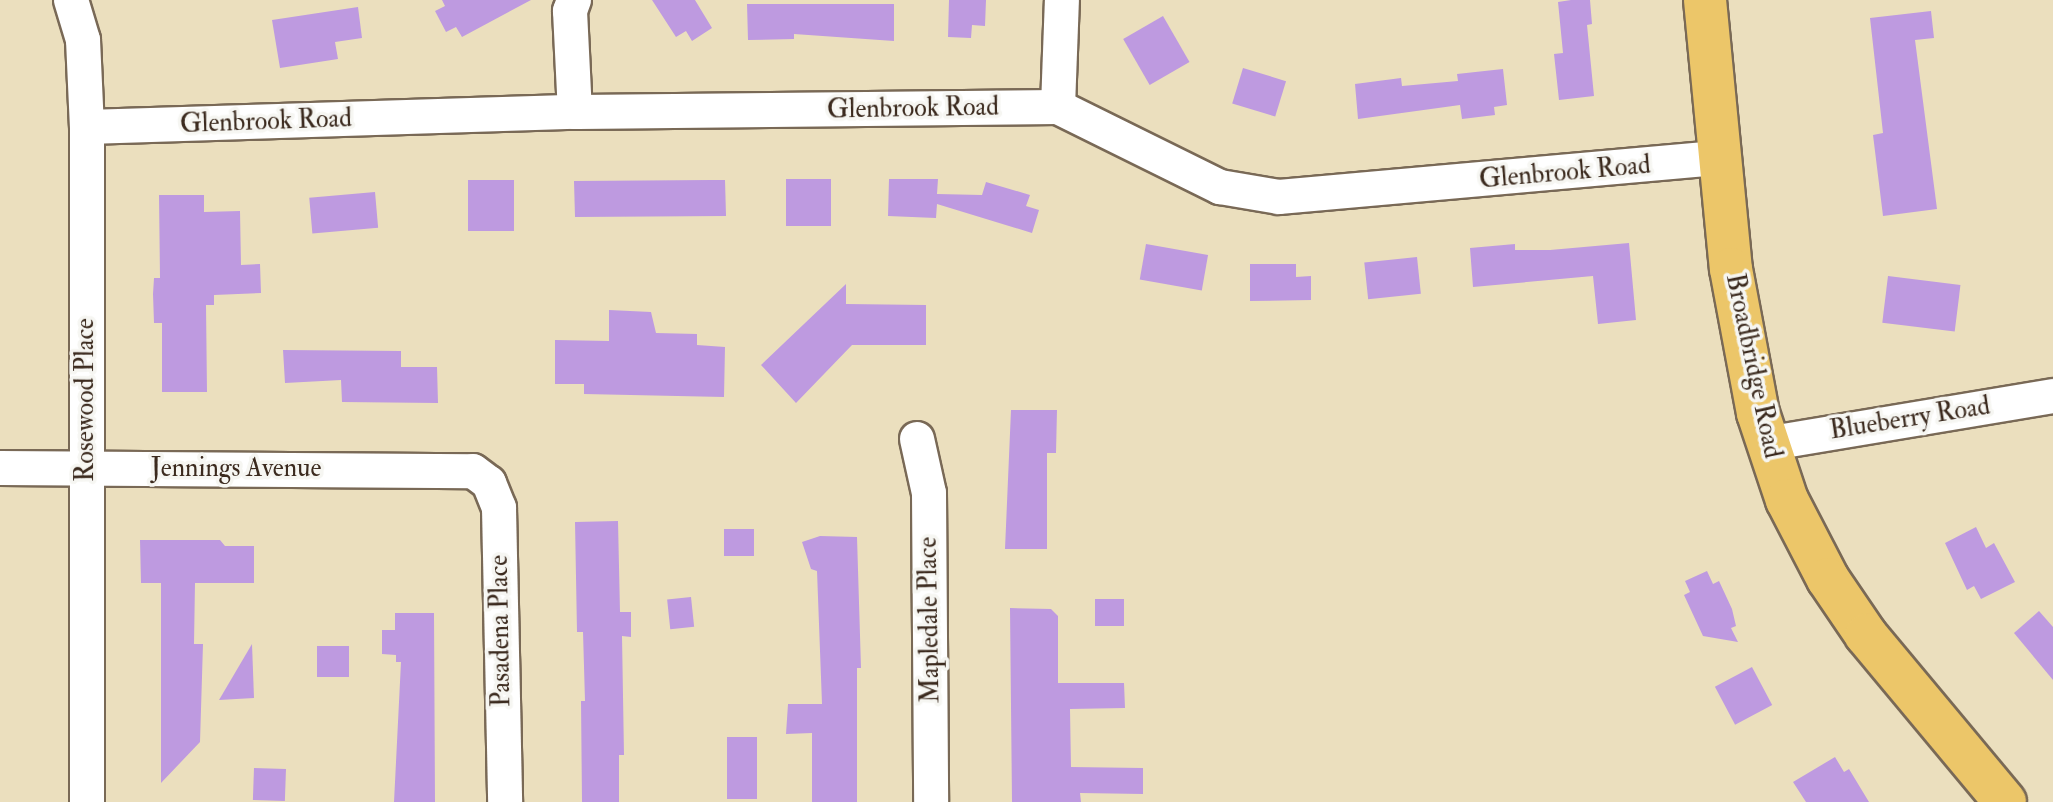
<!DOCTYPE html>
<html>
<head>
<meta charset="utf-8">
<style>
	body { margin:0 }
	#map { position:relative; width:2053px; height:802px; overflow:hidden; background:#ebdfbe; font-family:"IM FELL Double Pica",serif }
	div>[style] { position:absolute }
	.building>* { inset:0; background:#be9ae0; transform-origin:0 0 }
	.roads { filter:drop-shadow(2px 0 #796956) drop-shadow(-2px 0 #796956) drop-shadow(0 2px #796956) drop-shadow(0 -2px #796956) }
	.minor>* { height:34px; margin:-17px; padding:0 17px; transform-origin:17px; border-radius:17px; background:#fff }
	.major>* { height:42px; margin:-21px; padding:0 21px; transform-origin:21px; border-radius:21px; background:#ecc669 }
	span { translate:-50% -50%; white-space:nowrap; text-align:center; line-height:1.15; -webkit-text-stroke:7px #f6f6f2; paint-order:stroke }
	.street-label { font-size:26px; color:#3b2a1e }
</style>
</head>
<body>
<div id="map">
	<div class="building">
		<i style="clip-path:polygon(442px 0,531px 0,462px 37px,456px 27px,446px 32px,435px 11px,445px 6px)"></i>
		<i style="clip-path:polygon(652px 0,695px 0,712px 28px,692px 41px,686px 31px,676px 37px)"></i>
		<i style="clip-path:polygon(949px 0,986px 0,985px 26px,972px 25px,971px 38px,948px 37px)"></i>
		<i style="clip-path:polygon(1571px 0,1590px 0,1592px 24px,1587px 25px,1594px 96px,1559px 100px,1554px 54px,1563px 53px,1558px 2px)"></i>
		<i style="clip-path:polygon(747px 4px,894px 4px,894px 41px,794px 34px,794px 39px,748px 40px)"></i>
		<i style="clip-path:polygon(358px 7px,362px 38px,335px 42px,338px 59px,280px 68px,272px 20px)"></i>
		<i style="clip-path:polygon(1931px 11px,1934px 38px,1915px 40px,1937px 209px,1883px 216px,1873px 135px,1883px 133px,1870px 18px)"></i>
		<i style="left:1163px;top:16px;width:53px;height:46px;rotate:60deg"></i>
		<i style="left:1243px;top:68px;width:45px;height:37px;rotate:17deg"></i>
		<i style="clip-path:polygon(1503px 69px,1507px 105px,1494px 107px,1495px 115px,1462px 119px,1460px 105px,1358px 119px,1355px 84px,1401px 78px,1402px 86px,1458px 81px,1457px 74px)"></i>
		<i style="left:786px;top:179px;width:45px;height:47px"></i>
		<i style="clip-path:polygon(889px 179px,938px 179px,937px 194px,982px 195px,986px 182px,1030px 195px,1026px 206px,1039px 210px,1032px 233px,937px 204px,936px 218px,888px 216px)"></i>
		<i style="left:514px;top:180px;width:51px;height:46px;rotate:90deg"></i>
		<i style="clip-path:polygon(710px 180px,725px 180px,726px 216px,575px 217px,574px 181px)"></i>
		<i style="left:375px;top:192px;width:36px;height:66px;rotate:85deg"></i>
		<i style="clip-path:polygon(159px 195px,204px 195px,204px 212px,240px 211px,241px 265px,260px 264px,261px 293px,214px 295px,214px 305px,206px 305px,207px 392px,162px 392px,162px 323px,154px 323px,153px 294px,154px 278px,160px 278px)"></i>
		<i style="clip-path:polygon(1629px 243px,1636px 320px,1598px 324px,1593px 276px,1473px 287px,1470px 248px,1515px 244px,1515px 250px,1550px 250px)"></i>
		<i style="left:1146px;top:244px;width:63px;height:36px;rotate:10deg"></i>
		<i style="left:1417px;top:257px;width:37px;height:53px;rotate:84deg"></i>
		<i style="clip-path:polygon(1250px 264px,1296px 264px,1296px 277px,1311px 276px,1311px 300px,1250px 301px)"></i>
		<i style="left:1888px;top:276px;width:73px;height:47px;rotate:7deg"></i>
		<i style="clip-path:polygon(846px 284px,846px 304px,926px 305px,926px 345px,852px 345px,796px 403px,761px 365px)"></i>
		<i style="clip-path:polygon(609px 310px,651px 312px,656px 333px,697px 334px,697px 345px,725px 347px,724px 397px,584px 394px,584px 384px,555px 384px,555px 340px,609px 341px)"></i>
		<i style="clip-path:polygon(283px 350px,401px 351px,401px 367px,437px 367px,438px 403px,342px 402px,341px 380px,285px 383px)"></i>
		<i style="clip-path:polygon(1011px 410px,1057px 410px,1056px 453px,1047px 453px,1047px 549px,1005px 549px)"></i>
		<i style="clip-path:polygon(618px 521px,620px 612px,631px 612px,631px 637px,622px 636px,624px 755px,619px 755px,619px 802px,582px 802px,581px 701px,585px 701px,583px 632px,577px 632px,575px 522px)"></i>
		<i style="clip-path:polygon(1976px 527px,1986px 548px,1994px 543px,2015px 582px,1981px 599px,1974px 586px,1967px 590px,1945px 543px)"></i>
		<i style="left:724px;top:529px;width:30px;height:27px"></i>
		<i style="clip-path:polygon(820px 536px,857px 537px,861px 668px,857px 668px,857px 802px,812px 802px,812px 733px,786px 734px,788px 704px,822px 704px,817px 571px,811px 569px,802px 542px)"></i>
		<i style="clip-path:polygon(140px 540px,220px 540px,225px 546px,254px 546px,254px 583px,195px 583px,194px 644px,203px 644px,200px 742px,161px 783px,161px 583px,141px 583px)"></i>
		<i style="clip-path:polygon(1707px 571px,1713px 584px,1719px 581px,1732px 609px,1736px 626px,1731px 628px,1738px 642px,1703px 636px,1684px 595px,1690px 592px,1685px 581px)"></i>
		<i style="left:691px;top:597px;width:30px;height:24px;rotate:84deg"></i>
		<i style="left:1124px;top:599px;width:27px;height:29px;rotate:90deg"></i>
		<i style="clip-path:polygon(1010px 608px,1051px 609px,1058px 616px,1058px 683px,1124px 683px,1125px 708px,1070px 709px,1071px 767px,1143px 768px,1143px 794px,1080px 793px,1081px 802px,1012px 802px)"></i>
		<i style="clip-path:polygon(2039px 611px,2053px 627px,2053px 680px,2014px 633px)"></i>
		<i style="clip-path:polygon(395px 613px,434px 613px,435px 802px,394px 802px,401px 662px,396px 662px,396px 655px,382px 654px,382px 630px,395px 630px)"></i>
		<i style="clip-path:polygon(252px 644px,254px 698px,219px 700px)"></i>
		<i style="left:317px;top:646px;width:32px;height:31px"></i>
		<i style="left:1752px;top:667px;width:43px;height:42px;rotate:62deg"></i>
		<i style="left:727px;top:737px;width:30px;height:62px"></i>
		<i style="clip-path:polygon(1835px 757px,1844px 772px,1849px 769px,1869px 802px,1806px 802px,1793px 782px)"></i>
		<i style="left:254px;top:768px;width:32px;height:32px;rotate:2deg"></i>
	</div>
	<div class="roads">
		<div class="minor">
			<i style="left:71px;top:0;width:42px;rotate:73.3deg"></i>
			<i style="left:83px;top:40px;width:87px;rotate:87.4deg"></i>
			<i style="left:87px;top:127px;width:675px;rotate:90deg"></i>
			<i style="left:574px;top:0;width:12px;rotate:110deg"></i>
			<i style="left:570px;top:11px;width:101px;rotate:87.2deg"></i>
			<i style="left:1058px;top:107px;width:107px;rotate:-87.9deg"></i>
			<i style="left:87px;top:127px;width:488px;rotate:-1.8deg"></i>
			<i style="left:575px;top:112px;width:483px;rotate:-0.6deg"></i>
			<i style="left:1058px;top:107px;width:181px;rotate:26.3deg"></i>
			<i style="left:1220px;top:187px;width:60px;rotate:9.6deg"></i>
			<i style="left:1279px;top:197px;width:442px;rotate:-5.1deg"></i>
			<i style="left:917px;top:439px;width:55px;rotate:77.5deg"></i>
			<i style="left:929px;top:493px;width:309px;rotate:89.6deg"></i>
			<i style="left:1766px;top:444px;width:291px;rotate:-9.5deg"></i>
			<i style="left:0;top:468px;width:473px;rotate:0.4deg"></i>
			<i style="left:473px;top:471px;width:20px;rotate:37deg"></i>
			<i style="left:489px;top:483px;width:27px;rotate:68deg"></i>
			<i style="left:499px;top:508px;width:294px;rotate:88.8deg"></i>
		</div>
		<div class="major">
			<i style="left:1705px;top:0;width:270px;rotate:84.5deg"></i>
			<i style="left:1731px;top:269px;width:147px;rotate:79.4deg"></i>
			<i style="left:1758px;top:413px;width:92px;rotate:71.6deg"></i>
			<i style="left:1787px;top:500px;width:89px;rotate:62.6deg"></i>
			<i style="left:1828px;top:579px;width:68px;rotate:55.8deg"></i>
			<i style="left:1866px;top:635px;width:217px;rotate:50.2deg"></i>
		</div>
	</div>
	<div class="street-label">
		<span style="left:913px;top:109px;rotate:-1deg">Glenbrook Road</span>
		<span style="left:266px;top:122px;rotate:-2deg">Glenbrook Road</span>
		<span style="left:1565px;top:173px;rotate:-5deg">Glenbrook Road</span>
		<span style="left:1753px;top:366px;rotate:78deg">Broadbridge Road</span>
		<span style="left:86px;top:400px;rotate:-90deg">Rosewood Place</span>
		<span style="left:1910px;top:419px;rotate:-9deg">Blueberry Road</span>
		<span style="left:236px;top:469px">Jennings Avenue</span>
		<span style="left:930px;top:620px;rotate:-91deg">Mapledale Place</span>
		<span style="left:501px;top:631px;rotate:-91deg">Pasadena Place</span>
	</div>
</div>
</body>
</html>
